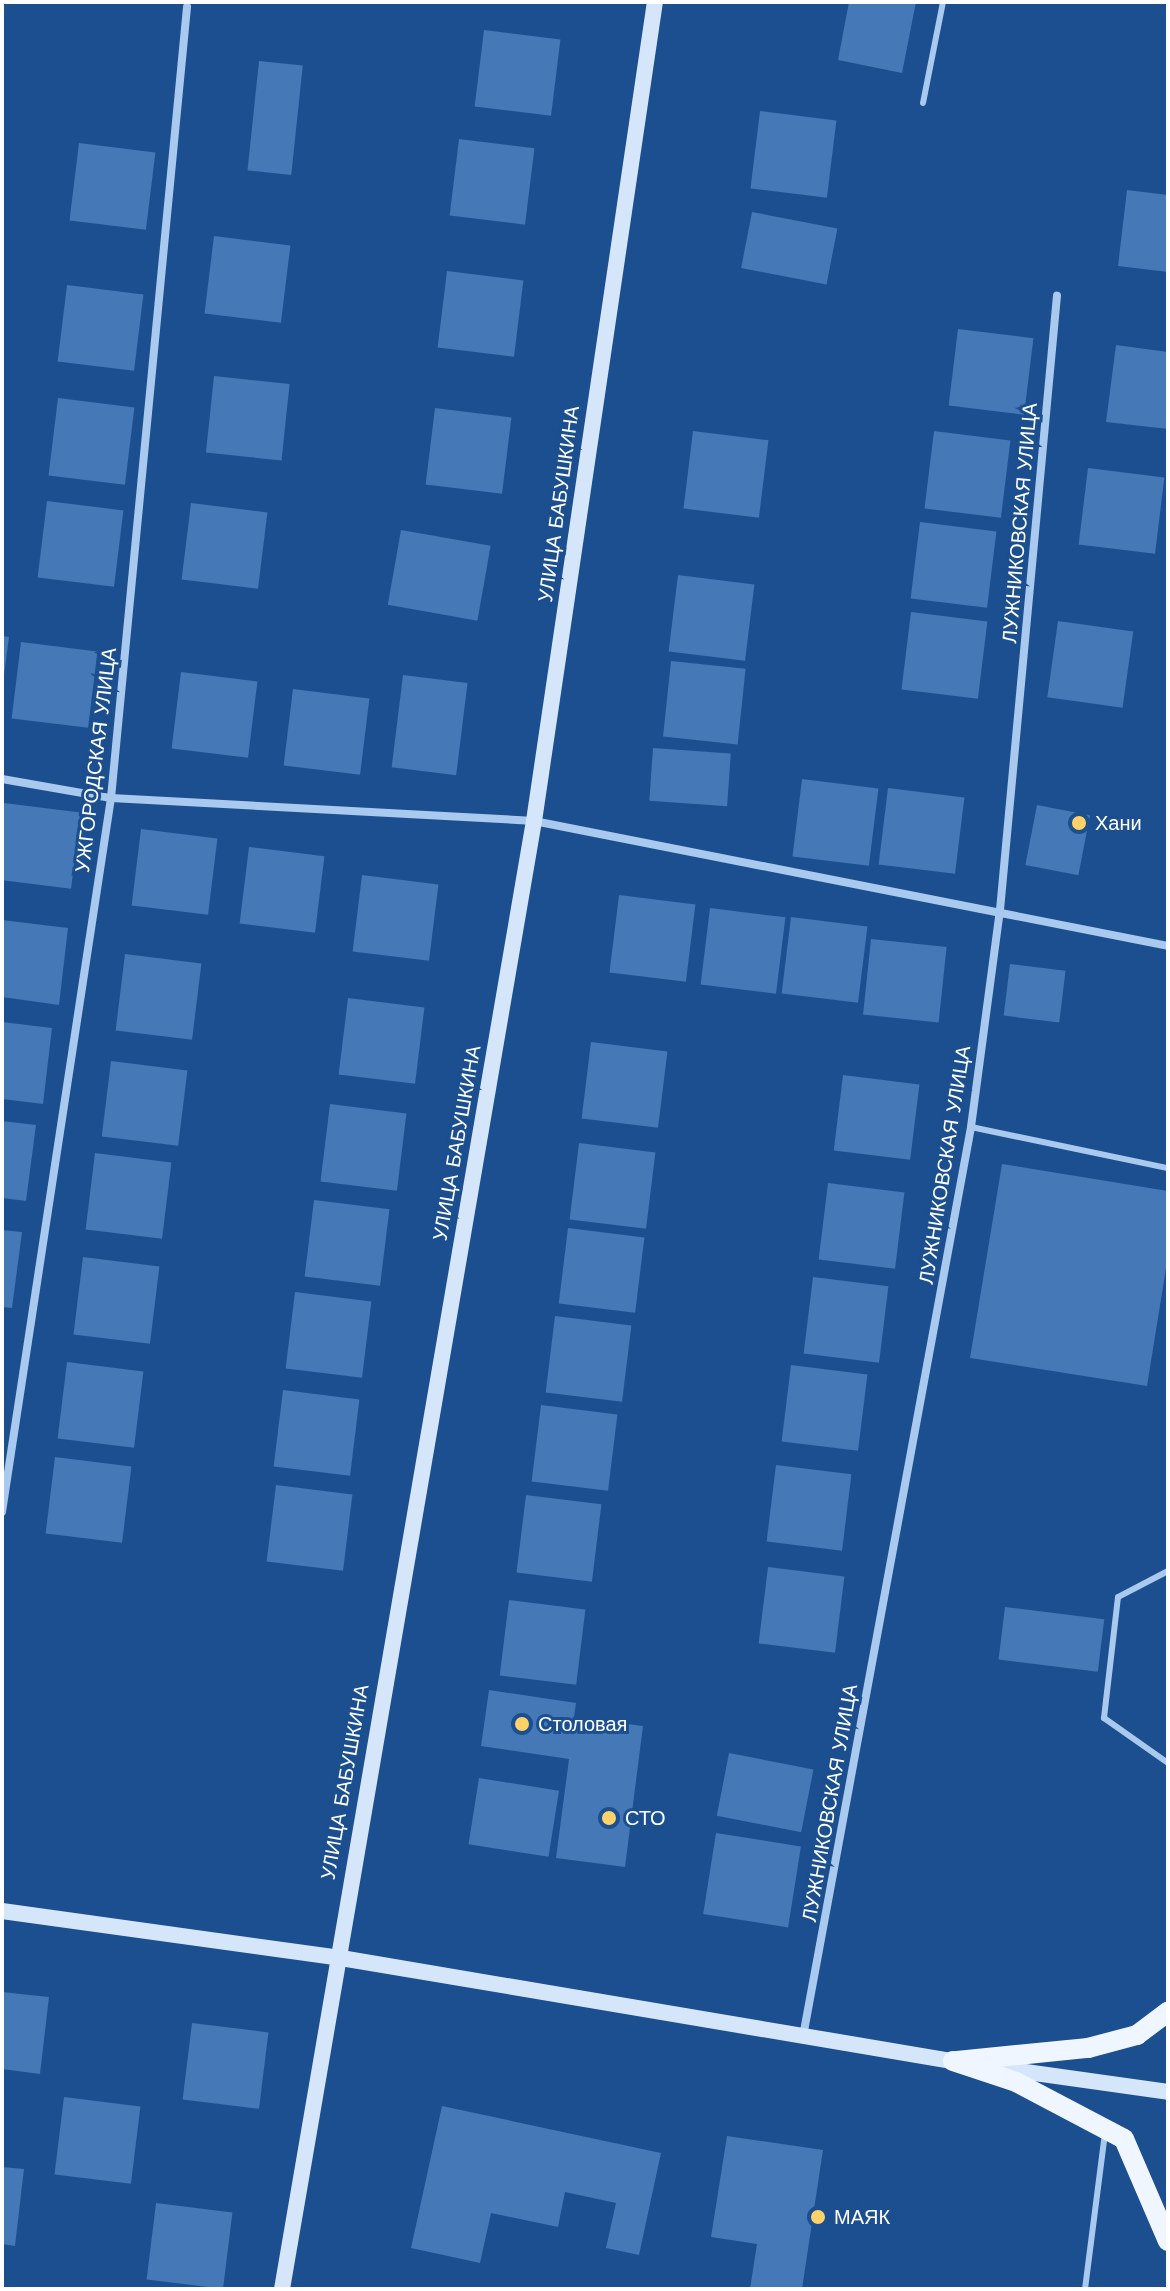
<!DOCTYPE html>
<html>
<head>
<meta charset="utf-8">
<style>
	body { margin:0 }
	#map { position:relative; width:1170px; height:2291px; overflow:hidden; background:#1b4f8f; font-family:"Work Sans",sans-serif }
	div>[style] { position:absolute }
	.building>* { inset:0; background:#4478b7; transform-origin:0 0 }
	.lane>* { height:6px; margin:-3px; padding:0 3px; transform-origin:3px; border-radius:3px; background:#a9c9ee }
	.street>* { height:8px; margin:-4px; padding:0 4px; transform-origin:4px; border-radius:4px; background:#a9c9ee }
	.secondary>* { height:16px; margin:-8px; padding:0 8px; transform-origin:8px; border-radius:8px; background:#d6e6fa }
	.primary>* { height:20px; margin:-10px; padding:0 10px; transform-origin:10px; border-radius:10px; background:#f0f6ff }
	.dots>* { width:22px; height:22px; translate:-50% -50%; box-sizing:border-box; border:4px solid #1b4f8f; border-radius:50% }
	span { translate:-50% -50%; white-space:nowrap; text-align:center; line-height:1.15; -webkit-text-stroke:6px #1b4f8f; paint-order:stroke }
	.street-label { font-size:20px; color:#fff }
	.poi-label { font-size:20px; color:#fff }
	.left { translate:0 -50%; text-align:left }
	.frame { position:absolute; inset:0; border:4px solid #fff; pointer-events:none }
</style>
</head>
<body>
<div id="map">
	<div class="building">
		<i style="clip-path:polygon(849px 2px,916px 2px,902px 73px,838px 60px)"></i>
		<i style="left:484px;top:30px;width:77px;height:77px;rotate:7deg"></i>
		<i style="left:259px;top:61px;width:44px;height:110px;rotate:6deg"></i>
		<i style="left:760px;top:111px;width:77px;height:78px;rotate:7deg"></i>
		<i style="left:459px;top:139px;width:76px;height:77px;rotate:7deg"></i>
		<i style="left:79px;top:143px;width:77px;height:78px;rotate:7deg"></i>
		<i style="clip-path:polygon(1127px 190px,1168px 195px,1168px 272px,1118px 266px)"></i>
		<i style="left:752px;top:212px;width:87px;height:57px;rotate:11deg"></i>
		<i style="left:214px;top:236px;width:77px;height:78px;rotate:7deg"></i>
		<i style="left:447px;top:271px;width:77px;height:77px;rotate:7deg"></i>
		<i style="left:67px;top:285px;width:77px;height:77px;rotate:7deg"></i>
		<i style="left:958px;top:329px;width:76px;height:77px;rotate:7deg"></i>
		<i style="clip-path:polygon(1116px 345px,1168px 352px,1168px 429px,1106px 422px)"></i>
		<i style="left:214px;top:376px;width:76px;height:77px;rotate:6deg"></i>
		<i style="left:58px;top:398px;width:77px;height:78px;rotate:7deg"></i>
		<i style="left:435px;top:408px;width:77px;height:77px;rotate:7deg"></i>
		<i style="left:693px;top:431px;width:76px;height:78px;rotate:7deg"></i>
		<i style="left:934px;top:431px;width:77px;height:78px;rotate:7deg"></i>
		<i style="left:1088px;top:468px;width:77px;height:77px;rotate:7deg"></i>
		<i style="left:47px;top:501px;width:77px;height:77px;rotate:7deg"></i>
		<i style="left:191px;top:503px;width:77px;height:77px;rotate:7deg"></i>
		<i style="left:920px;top:522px;width:77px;height:77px;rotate:7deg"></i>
		<i style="left:401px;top:530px;width:91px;height:76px;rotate:10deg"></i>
		<i style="left:678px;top:575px;width:77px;height:77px;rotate:7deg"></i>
		<i style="left:911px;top:612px;width:77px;height:78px;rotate:7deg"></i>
		<i style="left:1058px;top:621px;width:76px;height:77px;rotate:8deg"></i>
		<i style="clip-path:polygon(2px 636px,9px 637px,4px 675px,2px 675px)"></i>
		<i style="left:21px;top:642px;width:77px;height:77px;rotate:7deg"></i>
		<i style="left:671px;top:661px;width:75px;height:76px;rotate:6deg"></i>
		<i style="left:181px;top:672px;width:77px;height:77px;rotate:7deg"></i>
		<i style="left:403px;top:675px;width:65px;height:93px;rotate:7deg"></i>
		<i style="left:293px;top:689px;width:77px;height:77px;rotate:7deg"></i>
		<i style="left:653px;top:748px;width:78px;height:53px;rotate:4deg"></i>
		<i style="left:802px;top:779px;width:77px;height:78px;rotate:7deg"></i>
		<i style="left:888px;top:788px;width:77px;height:77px;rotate:7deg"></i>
		<i style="left:4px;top:803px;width:77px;height:77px;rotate:7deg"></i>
		<i style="left:1037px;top:805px;width:54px;height:61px;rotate:11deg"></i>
		<i style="left:141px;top:829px;width:77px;height:77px;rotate:7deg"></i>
		<i style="left:249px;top:847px;width:76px;height:77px;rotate:7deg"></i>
		<i style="left:362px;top:875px;width:77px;height:77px;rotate:7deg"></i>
		<i style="left:619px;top:895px;width:77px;height:78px;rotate:7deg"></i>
		<i style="left:710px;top:908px;width:76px;height:77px;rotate:7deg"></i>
		<i style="left:791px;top:917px;width:77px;height:77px;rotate:7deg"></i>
		<i style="clip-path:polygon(2px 920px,68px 928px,59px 1005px,2px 997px)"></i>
		<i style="left:871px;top:939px;width:76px;height:76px;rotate:6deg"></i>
		<i style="left:125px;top:954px;width:77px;height:77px;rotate:7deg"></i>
		<i style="left:1010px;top:964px;width:56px;height:52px;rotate:7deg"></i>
		<i style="left:348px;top:998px;width:77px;height:77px;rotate:7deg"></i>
		<i style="clip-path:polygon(2px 1022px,52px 1028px,43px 1104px,2px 1099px)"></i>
		<i style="left:591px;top:1042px;width:77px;height:77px;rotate:7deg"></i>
		<i style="left:111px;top:1061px;width:77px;height:76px;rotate:7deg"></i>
		<i style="left:843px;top:1075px;width:77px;height:76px;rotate:7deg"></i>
		<i style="left:330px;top:1104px;width:77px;height:78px;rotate:7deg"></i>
		<i style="clip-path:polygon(2px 1121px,36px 1125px,26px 1201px,2px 1198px)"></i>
		<i style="left:579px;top:1143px;width:77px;height:77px;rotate:7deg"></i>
		<i style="left:95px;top:1153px;width:77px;height:77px;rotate:7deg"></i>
		<i style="clip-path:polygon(1002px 1164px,1168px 1191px,1168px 1256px,1147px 1386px,970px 1358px)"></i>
		<i style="left:828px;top:1183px;width:77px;height:77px;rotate:7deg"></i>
		<i style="left:314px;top:1200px;width:76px;height:77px;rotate:7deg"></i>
		<i style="left:568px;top:1228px;width:77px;height:76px;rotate:7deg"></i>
		<i style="clip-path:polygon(2px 1230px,22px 1232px,12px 1308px,2px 1307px)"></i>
		<i style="left:83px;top:1257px;width:77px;height:78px;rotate:7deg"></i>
		<i style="left:813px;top:1277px;width:76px;height:77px;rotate:7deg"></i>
		<i style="left:295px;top:1292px;width:77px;height:77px;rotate:7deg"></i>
		<i style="left:555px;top:1316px;width:77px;height:77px;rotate:7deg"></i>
		<i style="left:67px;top:1362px;width:77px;height:77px;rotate:7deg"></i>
		<i style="left:791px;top:1365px;width:77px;height:77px;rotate:7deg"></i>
		<i style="left:283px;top:1390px;width:77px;height:77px;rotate:7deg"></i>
		<i style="left:541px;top:1405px;width:77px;height:77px;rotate:7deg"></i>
		<i style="left:55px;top:1457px;width:77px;height:77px;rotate:7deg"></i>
		<i style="left:776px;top:1465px;width:76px;height:77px;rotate:7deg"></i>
		<i style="left:276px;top:1485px;width:77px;height:77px;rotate:7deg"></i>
		<i style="left:526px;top:1495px;width:76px;height:78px;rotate:7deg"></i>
		<i style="left:768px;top:1567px;width:77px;height:77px;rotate:7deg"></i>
		<i style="left:509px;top:1600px;width:77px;height:76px;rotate:7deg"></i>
		<i style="left:1005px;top:1607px;width:100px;height:53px;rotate:7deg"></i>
		<i style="clip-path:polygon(489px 1690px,576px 1703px,574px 1717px,643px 1726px,625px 1867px,556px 1858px,569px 1759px,481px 1746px)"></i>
		<i style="left:729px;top:1753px;width:86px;height:64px;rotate:11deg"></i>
		<i style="left:479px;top:1778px;width:81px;height:67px;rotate:9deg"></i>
		<i style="left:716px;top:1833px;width:86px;height:82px;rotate:9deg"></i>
		<i style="clip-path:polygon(2px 1992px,49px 1997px,40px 2074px,2px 2069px)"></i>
		<i style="left:192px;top:2023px;width:77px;height:77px;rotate:7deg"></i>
		<i style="left:64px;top:2097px;width:77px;height:78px;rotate:7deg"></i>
		<i style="clip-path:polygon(442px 2106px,661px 2153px,639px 2255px,606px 2248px,616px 2203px,565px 2192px,558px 2227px,491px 2213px,480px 2263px,411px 2248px)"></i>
		<i style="clip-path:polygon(727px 2136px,823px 2150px,802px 2289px,750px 2289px,757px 2244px,711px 2237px)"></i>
		<i style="clip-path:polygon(2px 2167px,24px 2169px,15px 2246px,2px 2244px)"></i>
		<i style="left:156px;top:2203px;width:77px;height:77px;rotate:7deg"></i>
	</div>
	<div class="lane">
		<i style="left:923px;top:103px;width:103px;rotate:-78.8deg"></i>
		<i style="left:971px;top:1127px;width:201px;rotate:11.8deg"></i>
		<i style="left:1168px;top:1571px;width:56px;rotate:152.5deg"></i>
		<i style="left:1118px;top:1597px;width:122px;rotate:96.6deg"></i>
		<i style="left:1104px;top:1718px;width:78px;rotate:35.1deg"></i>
		<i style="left:1085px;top:2289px;width:158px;rotate:-82.7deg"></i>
	</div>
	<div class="street">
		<i style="left:2px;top:779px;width:111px;rotate:9.9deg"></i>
		<i style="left:111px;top:798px;width:424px;rotate:3.1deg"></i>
		<i style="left:534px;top:821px;width:646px;rotate:11.15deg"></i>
		<i style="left:2px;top:1512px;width:722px;rotate:-81.32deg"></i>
		<i style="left:111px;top:798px;width:795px;rotate:-84.51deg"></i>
		<i style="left:804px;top:2031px;width:919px;rotate:-79.53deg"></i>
		<i style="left:971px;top:1127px;width:219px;rotate:-82.4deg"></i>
		<i style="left:1000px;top:910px;width:617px;rotate:-84.7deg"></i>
	</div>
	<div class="secondary">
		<i style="left:2px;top:1911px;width:336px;rotate:7.9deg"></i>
		<i style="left:335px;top:1957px;width:638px;rotate:9.57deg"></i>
		<i style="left:991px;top:2067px;width:179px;rotate:8deg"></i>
		<i style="left:282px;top:2289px;width:1489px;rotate:-80.26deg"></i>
		<i style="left:534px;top:821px;width:828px;rotate:-81.6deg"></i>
	</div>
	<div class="primary">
		<i style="left:953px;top:2061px;width:66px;rotate:18.4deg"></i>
		<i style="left:1016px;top:2082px;width:122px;rotate:27.8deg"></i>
		<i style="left:1124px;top:2139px;width:111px;rotate:66.7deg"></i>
		<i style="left:957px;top:2061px;width:132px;rotate:-5.7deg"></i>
		<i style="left:1088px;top:2048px;width:51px;rotate:-14.9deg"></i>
		<i style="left:1137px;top:2035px;width:39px;rotate:-37deg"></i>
	</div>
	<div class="dots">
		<i style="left:1079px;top:823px;background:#ffd166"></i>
		<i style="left:522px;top:1724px;background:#ffd166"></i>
		<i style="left:609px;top:1818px;background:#ffd166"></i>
		<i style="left:818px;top:2217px;background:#ffd166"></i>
	</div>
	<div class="street-label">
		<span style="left:559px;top:504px;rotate:-82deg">УЛИЦА БАБУШКИНА</span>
		<span style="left:1020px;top:523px;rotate:-85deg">ЛУЖНИКОВСКАЯ УЛИЦА</span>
		<span style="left:96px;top:760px;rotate:-83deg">УЖГОРОДСКАЯ УЛИЦА</span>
		<span style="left:457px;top:1143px;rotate:-80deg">УЛИЦА БАБУШКИНА</span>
		<span style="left:945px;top:1165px;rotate:-81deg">ЛУЖНИКОВСКАЯ УЛИЦА</span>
		<span style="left:345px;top:1782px;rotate:-80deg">УЛИЦА БАБУШКИНА</span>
		<span style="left:830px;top:1803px;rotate:-80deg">ЛУЖНИКОВСКАЯ УЛИЦА</span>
	</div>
	<div class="poi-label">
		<span class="left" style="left:1095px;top:823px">Хани</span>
		<span class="left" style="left:538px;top:1724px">Столовая</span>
		<span class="left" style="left:625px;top:1818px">СТО</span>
		<span class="left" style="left:834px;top:2217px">МАЯК</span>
	</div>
	<div class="frame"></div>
</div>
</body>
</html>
